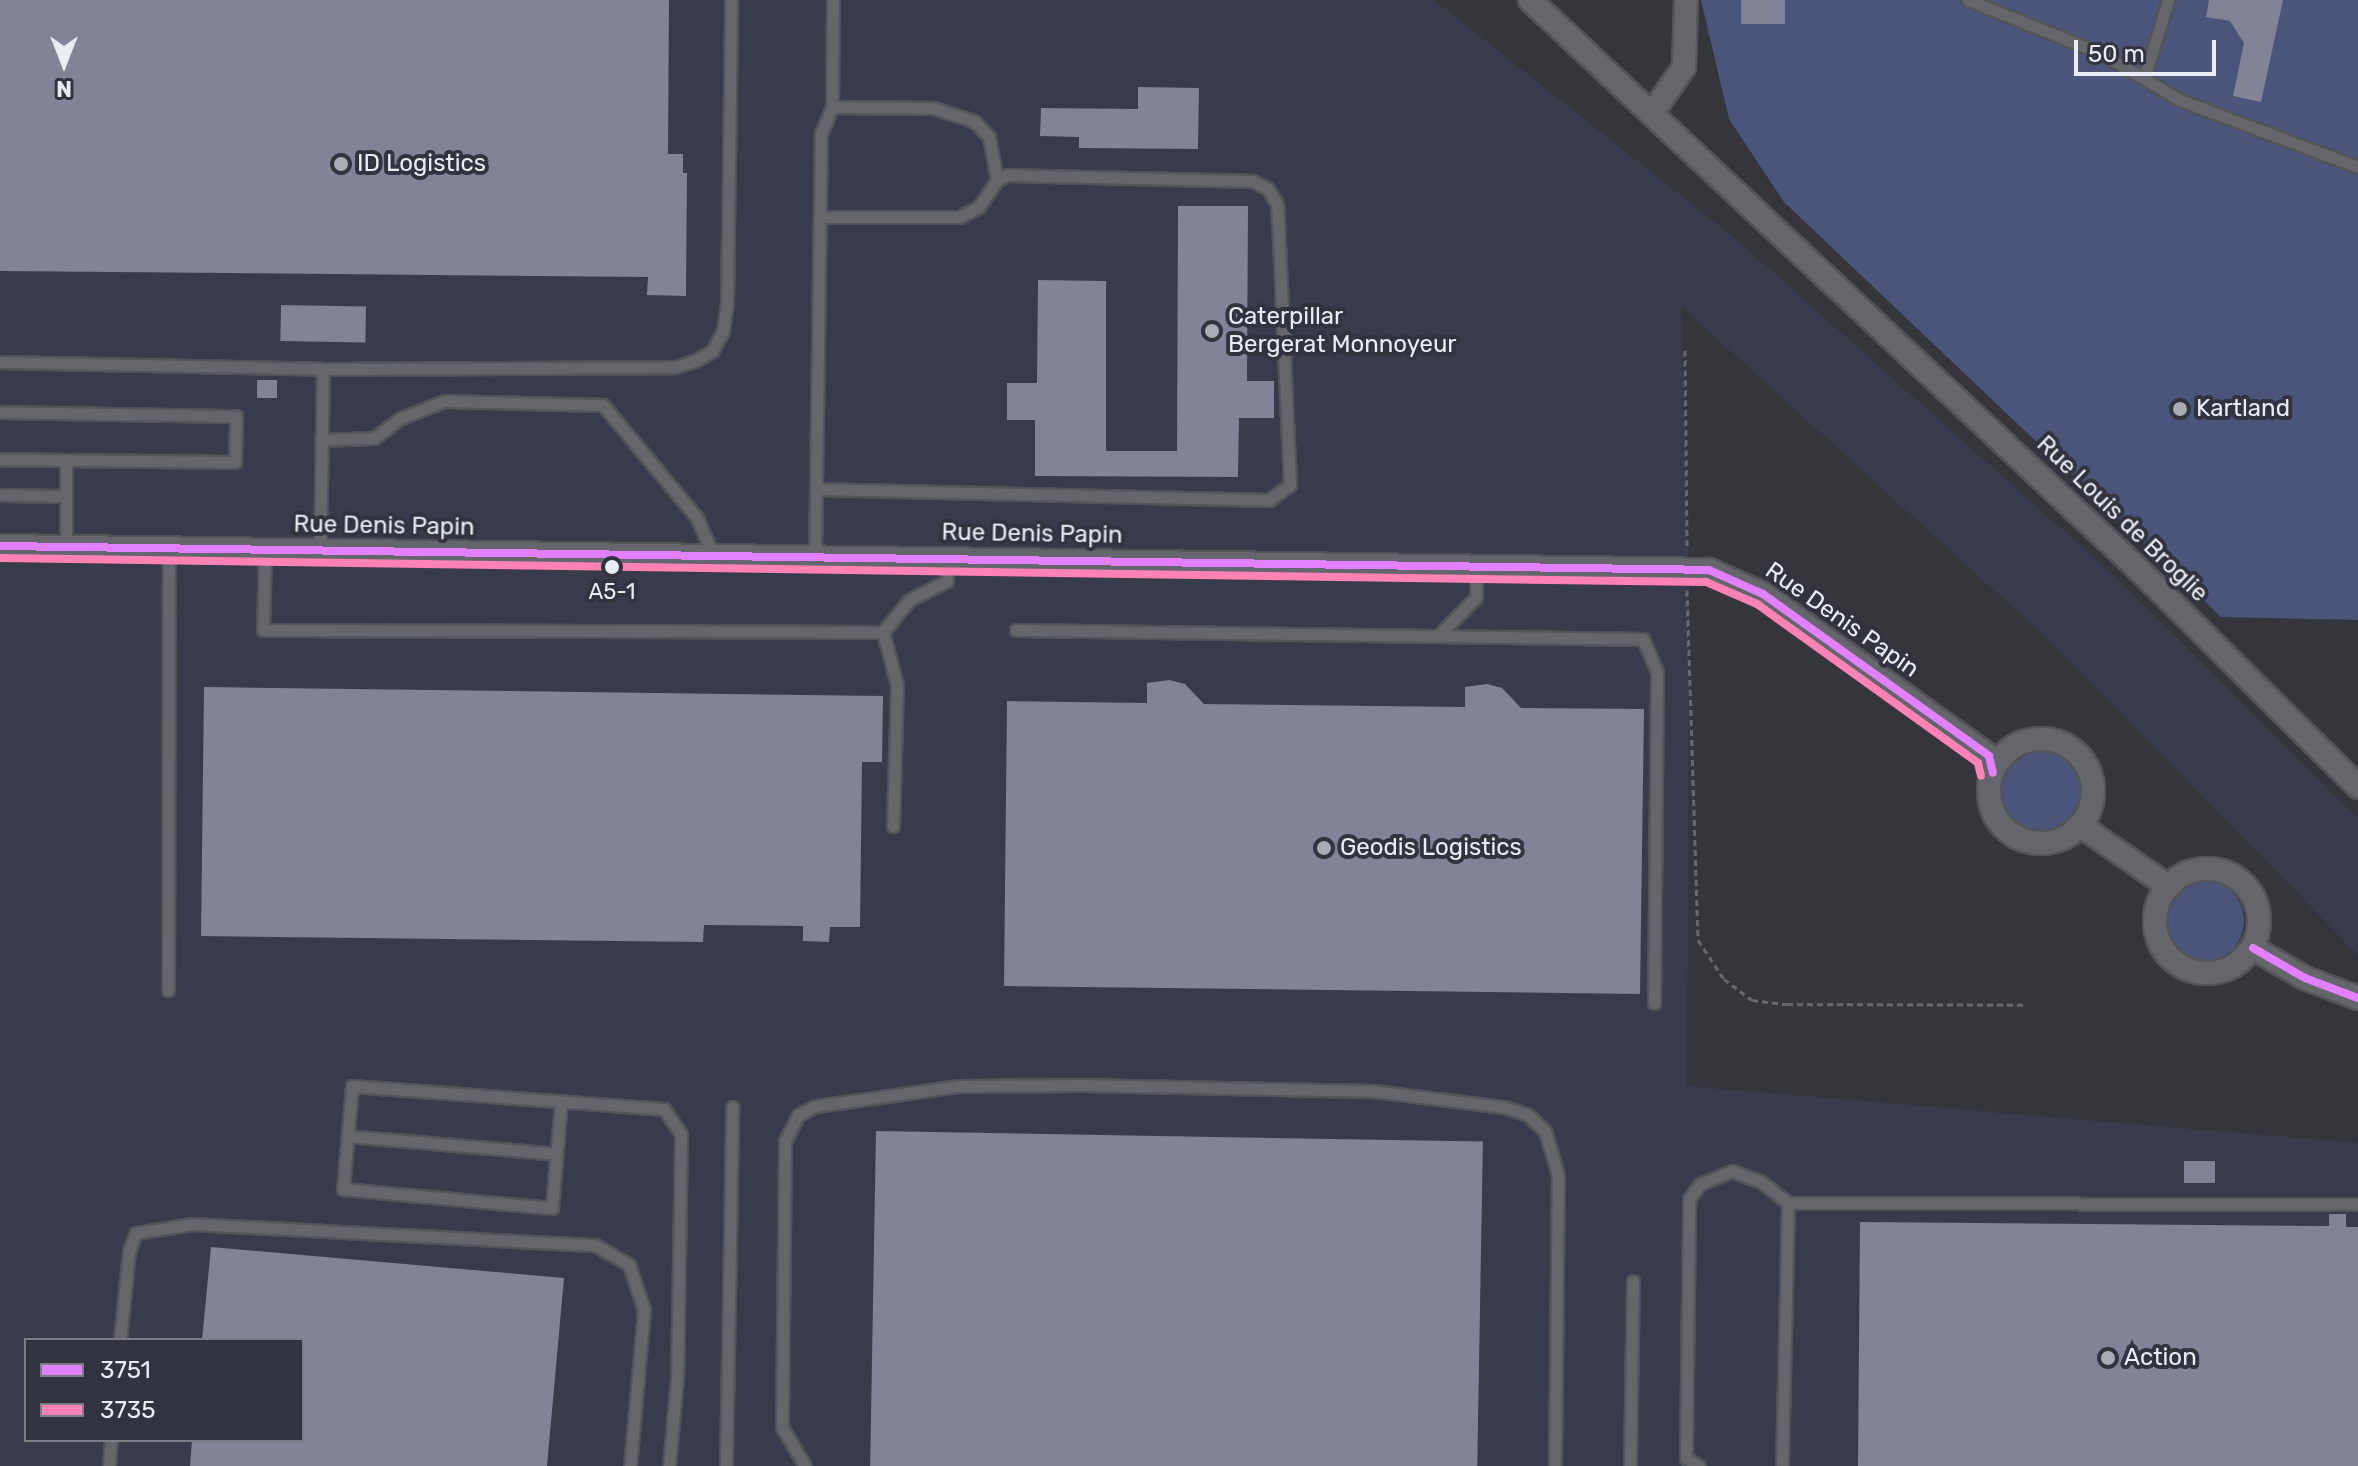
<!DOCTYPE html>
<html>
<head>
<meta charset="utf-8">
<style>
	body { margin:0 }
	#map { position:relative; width:2358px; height:1466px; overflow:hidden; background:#34363c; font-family:Rubik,sans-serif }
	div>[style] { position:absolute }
	.built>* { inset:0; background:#373b4b }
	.green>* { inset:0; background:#4b547b }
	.round { border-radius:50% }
	.building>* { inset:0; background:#808496; transform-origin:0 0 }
	.path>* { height:3px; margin-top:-1.5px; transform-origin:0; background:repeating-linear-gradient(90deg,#67686c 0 6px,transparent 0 10px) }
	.roads { filter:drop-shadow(2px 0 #525459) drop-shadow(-2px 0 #525459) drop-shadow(0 2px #525459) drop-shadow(0 -2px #525459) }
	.service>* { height:11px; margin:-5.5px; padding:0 5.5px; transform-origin:5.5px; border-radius:5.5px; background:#64666b }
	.minor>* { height:22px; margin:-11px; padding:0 11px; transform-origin:11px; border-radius:11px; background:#64666b }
	.minor>.ring { margin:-11px; padding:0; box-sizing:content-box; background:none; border:22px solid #64666b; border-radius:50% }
	.bus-1>* { height:8px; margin:-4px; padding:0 4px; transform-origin:4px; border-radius:4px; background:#e280ff }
	.bus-2>* { height:8px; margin:-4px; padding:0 4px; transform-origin:4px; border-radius:4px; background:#ff82b4 }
	.dots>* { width:22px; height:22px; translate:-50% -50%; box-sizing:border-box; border:4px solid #31343f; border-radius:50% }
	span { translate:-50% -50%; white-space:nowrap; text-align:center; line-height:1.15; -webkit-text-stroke:8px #31343f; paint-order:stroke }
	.bus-label { font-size:22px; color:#eaecf3 }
	.poi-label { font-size:24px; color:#eaecf3 }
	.left { translate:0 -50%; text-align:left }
	.street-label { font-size:24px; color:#eaecf3 }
	.legend { position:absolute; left:24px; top:1338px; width:280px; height:104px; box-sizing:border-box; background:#31343f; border:2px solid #7b7e87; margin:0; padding:10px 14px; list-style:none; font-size:24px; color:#eaecf3 }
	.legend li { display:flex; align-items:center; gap:16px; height:40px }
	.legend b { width:40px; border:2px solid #7b7e87 }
	.north { position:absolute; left:24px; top:24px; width:80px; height:80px; -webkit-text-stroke:6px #31343f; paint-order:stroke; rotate:180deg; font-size:22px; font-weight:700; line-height:32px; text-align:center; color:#eaecf3 }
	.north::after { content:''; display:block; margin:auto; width:28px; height:36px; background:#eaecf3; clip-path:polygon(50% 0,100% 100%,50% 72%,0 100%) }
	.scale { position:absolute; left:2074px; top:40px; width:142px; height:36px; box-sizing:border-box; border:4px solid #eaecf3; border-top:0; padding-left:10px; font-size:24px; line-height:28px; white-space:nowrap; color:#eaecf3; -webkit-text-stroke:6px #31343f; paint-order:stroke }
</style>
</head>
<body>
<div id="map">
	<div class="built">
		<i style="clip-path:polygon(evenodd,0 0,1434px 0,1737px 240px,2118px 579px,2358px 818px,2358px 955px,2051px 642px,1681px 306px,1689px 578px,1687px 1086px,2358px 1143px,2358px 1466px,0 1466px,0 0,26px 1340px,302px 1340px,302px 1440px,26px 1440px,26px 1340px)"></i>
	</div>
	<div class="green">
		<i style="clip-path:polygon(1701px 0,2358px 0,2358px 620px,2221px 617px,1784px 202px,1729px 119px)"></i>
		<i class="round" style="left:2000px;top:750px;width:82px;height:82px"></i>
		<i class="round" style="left:2162px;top:880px;width:82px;height:82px"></i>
	</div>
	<div class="building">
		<i style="clip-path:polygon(0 0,669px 0,668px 154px,683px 154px,683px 173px,687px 173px,686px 296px,647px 295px,648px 277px,0 271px)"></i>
		<i style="left:1741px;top:0;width:44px;height:24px"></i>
		<i style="clip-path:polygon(2209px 0,2283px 0,2261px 102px,2233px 96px,2244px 43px,2230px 21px,2206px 17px)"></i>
		<i style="clip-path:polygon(1138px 87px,1199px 88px,1198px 149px,1079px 148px,1079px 137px,1040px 136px,1041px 108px,1138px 109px)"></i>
		<i style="clip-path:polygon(1178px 206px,1248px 206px,1247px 381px,1274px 381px,1274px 418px,1239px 418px,1238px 477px,1035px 476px,1035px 420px,1007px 420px,1007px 383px,1037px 383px,1038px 280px,1106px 281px,1106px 451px,1177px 451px)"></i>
		<i style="left:281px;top:305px;width:85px;height:36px;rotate:1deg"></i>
		<i style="left:257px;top:380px;width:20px;height:18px"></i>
		<i style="clip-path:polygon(1169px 680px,1185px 684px,1204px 704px,1465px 707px,1465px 687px,1487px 684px,1502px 688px,1521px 708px,1644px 709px,1640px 994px,1004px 986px,1007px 701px,1147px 703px,1147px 683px)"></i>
		<i style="clip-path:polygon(204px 687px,883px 696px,882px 762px,862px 762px,860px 927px,830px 927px,829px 942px,803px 941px,803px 926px,704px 925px,703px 942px,201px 936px)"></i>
		<i style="left:876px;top:1131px;width:607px;height:335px;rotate:1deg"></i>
		<i style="left:2184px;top:1161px;width:31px;height:22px"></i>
		<i style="clip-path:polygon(2329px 1214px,2346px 1214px,2346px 1227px,2358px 1227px,2358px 1466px,1858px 1466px,1860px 1222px,2329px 1226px)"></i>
		<i style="clip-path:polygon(211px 1247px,564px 1278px,547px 1466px,190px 1466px,192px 1440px,302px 1440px,302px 1340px,202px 1340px)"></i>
	</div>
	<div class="path">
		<i style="left:1685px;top:350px;width:200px;rotate:89.4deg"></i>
		<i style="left:1687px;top:590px;width:350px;rotate:88.2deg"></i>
		<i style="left:1698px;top:940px;width:47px;rotate:56.3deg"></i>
		<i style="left:1724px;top:979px;width:35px;rotate:37deg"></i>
		<i style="left:1752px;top:1000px;width:35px;rotate:7deg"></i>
		<i style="left:1787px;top:1004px;width:236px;rotate:0.2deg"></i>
	</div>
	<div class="roads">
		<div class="service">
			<i style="left:1968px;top:0;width:144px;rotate:21.9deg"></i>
			<i style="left:2102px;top:54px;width:91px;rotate:30.5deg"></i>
			<i style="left:2180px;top:100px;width:190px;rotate:20.6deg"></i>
			<i style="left:2144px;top:79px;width:83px;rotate:-73.1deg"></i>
			<i style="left:832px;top:107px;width:101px;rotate:0.6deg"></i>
			<i style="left:933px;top:108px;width:43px;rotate:17.6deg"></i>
			<i style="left:974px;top:121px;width:22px;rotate:47deg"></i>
			<i style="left:989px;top:137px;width:44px;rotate:79.5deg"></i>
			<i style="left:0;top:362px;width:323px;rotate:1.2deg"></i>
			<i style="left:323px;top:369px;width:352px;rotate:-0.3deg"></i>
			<i style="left:675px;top:367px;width:21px;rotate:-17deg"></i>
			<i style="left:695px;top:361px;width:20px;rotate:-30deg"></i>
			<i style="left:712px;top:351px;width:23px;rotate:-61deg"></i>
			<i style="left:723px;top:331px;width:28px;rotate:-82deg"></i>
			<i style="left:727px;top:303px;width:303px;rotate:-89.2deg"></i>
			<i style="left:0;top:412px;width:236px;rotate:1deg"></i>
			<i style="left:236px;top:416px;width:46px;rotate:91.2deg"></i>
			<i style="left:235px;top:462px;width:235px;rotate:-179.3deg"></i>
			<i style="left:321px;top:440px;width:53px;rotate:-2.2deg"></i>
			<i style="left:374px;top:438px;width:34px;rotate:-37deg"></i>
			<i style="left:401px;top:418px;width:46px;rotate:-21.6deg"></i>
			<i style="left:444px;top:401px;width:159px;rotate:1.4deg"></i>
			<i style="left:603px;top:405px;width:147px;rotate:50.2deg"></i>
			<i style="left:697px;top:518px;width:40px;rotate:66.6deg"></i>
			<i style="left:816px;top:489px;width:453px;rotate:1.4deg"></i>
			<i style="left:1269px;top:500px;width:26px;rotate:-36deg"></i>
			<i style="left:1290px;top:485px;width:281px;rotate:-92.6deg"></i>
			<i style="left:1277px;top:204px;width:17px;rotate:-121deg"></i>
			<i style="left:1268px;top:189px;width:17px;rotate:-152deg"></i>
			<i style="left:1253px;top:181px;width:246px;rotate:-178.6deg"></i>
			<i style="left:1007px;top:175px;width:11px;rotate:153deg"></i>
			<i style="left:997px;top:180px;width:32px;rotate:124deg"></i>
			<i style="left:979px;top:207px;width:22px;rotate:153deg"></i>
			<i style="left:959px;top:217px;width:139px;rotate:180deg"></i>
			<i style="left:0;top:495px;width:66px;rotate:0.9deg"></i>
			<i style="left:66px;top:547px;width:87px;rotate:-90deg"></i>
			<i style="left:265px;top:550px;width:80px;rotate:91.4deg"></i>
			<i style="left:263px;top:630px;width:620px;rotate:0.18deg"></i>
			<i style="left:883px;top:632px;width:41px;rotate:-50.9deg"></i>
			<i style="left:909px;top:600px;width:42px;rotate:-26.6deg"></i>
			<i style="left:947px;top:581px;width:22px;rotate:-90deg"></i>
			<i style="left:320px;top:551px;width:182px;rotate:-89.1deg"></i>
			<i style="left:815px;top:557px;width:423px;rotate:-89.2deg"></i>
			<i style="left:821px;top:134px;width:29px;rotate:-68deg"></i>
			<i style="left:832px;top:107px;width:107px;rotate:-89.5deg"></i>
			<i style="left:1016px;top:630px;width:627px;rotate:0.82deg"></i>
			<i style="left:1643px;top:639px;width:36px;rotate:67deg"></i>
			<i style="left:1657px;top:672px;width:331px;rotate:90.5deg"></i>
			<i style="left:883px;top:632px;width:55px;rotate:75.2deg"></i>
			<i style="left:897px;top:685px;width:141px;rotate:91.6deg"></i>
			<i style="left:1438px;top:636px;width:54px;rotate:-45.7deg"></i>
			<i style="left:1476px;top:597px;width:32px;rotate:-90deg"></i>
			<i style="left:168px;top:990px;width:440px;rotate:-89.9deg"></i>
			<i style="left:561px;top:1102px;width:106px;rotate:94.9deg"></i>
			<i style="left:552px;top:1208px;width:210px;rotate:-174.8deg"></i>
			<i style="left:343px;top:1189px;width:103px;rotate:-85deg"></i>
			<i style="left:352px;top:1086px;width:313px;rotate:4.2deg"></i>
			<i style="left:664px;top:1109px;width:30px;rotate:56deg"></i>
			<i style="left:681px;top:1134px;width:244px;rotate:90.9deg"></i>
			<i style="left:677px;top:1378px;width:88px;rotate:95.2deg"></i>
			<i style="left:348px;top:1136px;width:209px;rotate:4.9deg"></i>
			<i style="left:120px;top:1340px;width:89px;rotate:-84.2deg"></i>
			<i style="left:129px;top:1251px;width:19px;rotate:-69deg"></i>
			<i style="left:136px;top:1233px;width:57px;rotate:-9.1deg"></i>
			<i style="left:192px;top:1224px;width:404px;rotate:3deg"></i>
			<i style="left:595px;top:1245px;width:39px;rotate:30deg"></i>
			<i style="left:629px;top:1265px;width:47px;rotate:71.6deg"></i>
			<i style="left:644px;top:1310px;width:157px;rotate:95.1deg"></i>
			<i style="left:109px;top:1466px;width:26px;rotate:-86deg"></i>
			<i style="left:726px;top:1466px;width:359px;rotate:-89deg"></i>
			<i style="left:805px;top:1466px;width:45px;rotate:-120.5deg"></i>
			<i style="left:782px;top:1427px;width:286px;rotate:-89.4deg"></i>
			<i style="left:785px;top:1141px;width:29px;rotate:-63deg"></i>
			<i style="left:798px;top:1115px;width:20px;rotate:-27deg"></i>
			<i style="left:816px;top:1106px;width:143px;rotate:-8deg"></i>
			<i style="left:958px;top:1086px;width:125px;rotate:-0.5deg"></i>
			<i style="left:1083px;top:1085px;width:290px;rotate:1.2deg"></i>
			<i style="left:1373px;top:1091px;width:132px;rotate:7deg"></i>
			<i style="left:1504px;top:1107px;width:25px;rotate:18deg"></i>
			<i style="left:1528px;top:1115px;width:23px;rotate:43deg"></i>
			<i style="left:1545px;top:1131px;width:46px;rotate:73.5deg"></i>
			<i style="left:1558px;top:1175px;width:291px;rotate:90.6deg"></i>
			<i style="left:1630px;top:1466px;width:185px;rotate:-89.1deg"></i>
			<i style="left:1699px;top:1466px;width:15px;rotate:-148deg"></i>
			<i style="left:1686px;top:1458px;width:259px;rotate:-89.3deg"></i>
			<i style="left:1689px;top:1199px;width:19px;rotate:-54deg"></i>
			<i style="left:1700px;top:1184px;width:35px;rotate:-22deg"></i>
			<i style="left:1732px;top:1171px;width:30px;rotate:20deg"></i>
			<i style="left:1760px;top:1181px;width:36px;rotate:38deg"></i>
			<i style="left:1788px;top:1203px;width:570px;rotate:0.1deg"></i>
			<i style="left:1782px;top:1466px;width:263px;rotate:-88.7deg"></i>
		</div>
		<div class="minor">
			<i style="left:1530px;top:0;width:831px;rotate:43.1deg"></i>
			<i style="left:2137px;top:568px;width:311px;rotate:44.7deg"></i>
			<i style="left:1653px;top:112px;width:55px;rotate:-55.4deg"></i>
			<i style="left:1684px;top:67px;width:67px;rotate:-88.3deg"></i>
			<i style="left:0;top:546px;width:1709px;rotate:0.8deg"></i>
			<i style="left:1709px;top:570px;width:59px;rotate:24deg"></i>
			<i style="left:1763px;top:594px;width:278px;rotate:35.6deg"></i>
			<i style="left:1989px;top:756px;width:17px;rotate:77deg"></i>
			<i class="ring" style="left:1989px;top:739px;width:82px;height:82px"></i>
			<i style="left:2081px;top:826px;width:106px;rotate:34.6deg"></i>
			<i class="ring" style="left:2155px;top:869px;width:82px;height:82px"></i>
			<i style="left:2253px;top:948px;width:60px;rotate:30deg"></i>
			<i style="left:2305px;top:978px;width:57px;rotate:20.7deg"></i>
		</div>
	</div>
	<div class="bus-1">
		<i style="left:0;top:546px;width:1709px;rotate:0.8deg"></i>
		<i style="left:1709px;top:570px;width:59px;rotate:24deg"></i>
		<i style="left:1763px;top:594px;width:278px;rotate:35.6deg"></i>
		<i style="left:1989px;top:756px;width:17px;rotate:77deg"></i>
		<i style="left:2253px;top:948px;width:60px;rotate:30deg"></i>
		<i style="left:2305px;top:978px;width:57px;rotate:20.7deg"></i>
	</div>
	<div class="bus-2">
		<i style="left:0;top:558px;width:1706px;rotate:0.81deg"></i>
		<i style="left:1706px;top:582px;width:56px;rotate:23.3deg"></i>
		<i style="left:1757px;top:604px;width:272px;rotate:35.7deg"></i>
		<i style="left:1978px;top:763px;width:13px;rotate:77deg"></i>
	</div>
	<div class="dots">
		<i style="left:341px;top:164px;background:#aaacb3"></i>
		<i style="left:1212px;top:331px;background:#aaacb3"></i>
		<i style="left:2180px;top:409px;background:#aaacb3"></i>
		<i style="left:612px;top:567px;background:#eaecf3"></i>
		<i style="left:1324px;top:848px;background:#aaacb3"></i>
		<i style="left:2108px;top:1358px;background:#aaacb3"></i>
	</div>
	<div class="bus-label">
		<span style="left:612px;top:592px">A5-1</span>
	</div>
	<div class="poi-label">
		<span class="left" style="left:357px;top:164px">ID Logistics</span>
		<span class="left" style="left:1228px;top:331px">Caterpillar<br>Bergerat Monnoyeur</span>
		<span class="left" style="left:2196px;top:409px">Kartland</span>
		<span class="left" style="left:1340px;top:848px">Geodis Logistics</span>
		<span class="left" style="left:2124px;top:1358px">Action</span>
	</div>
	<div class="street-label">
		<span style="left:2122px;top:519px;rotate:44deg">Rue Louis de Broglie</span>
		<span style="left:384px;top:526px;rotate:1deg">Rue Denis Papin</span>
		<span style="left:1032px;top:534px;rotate:1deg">Rue Denis Papin</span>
		<span style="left:1842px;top:620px;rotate:35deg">Rue Denis Papin</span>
	</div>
	<ul class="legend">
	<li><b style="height:10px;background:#e280ff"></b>3751</li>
	<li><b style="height:10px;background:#ff82b4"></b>3735</li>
	</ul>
	<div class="north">N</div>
	<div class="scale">50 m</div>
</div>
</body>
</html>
